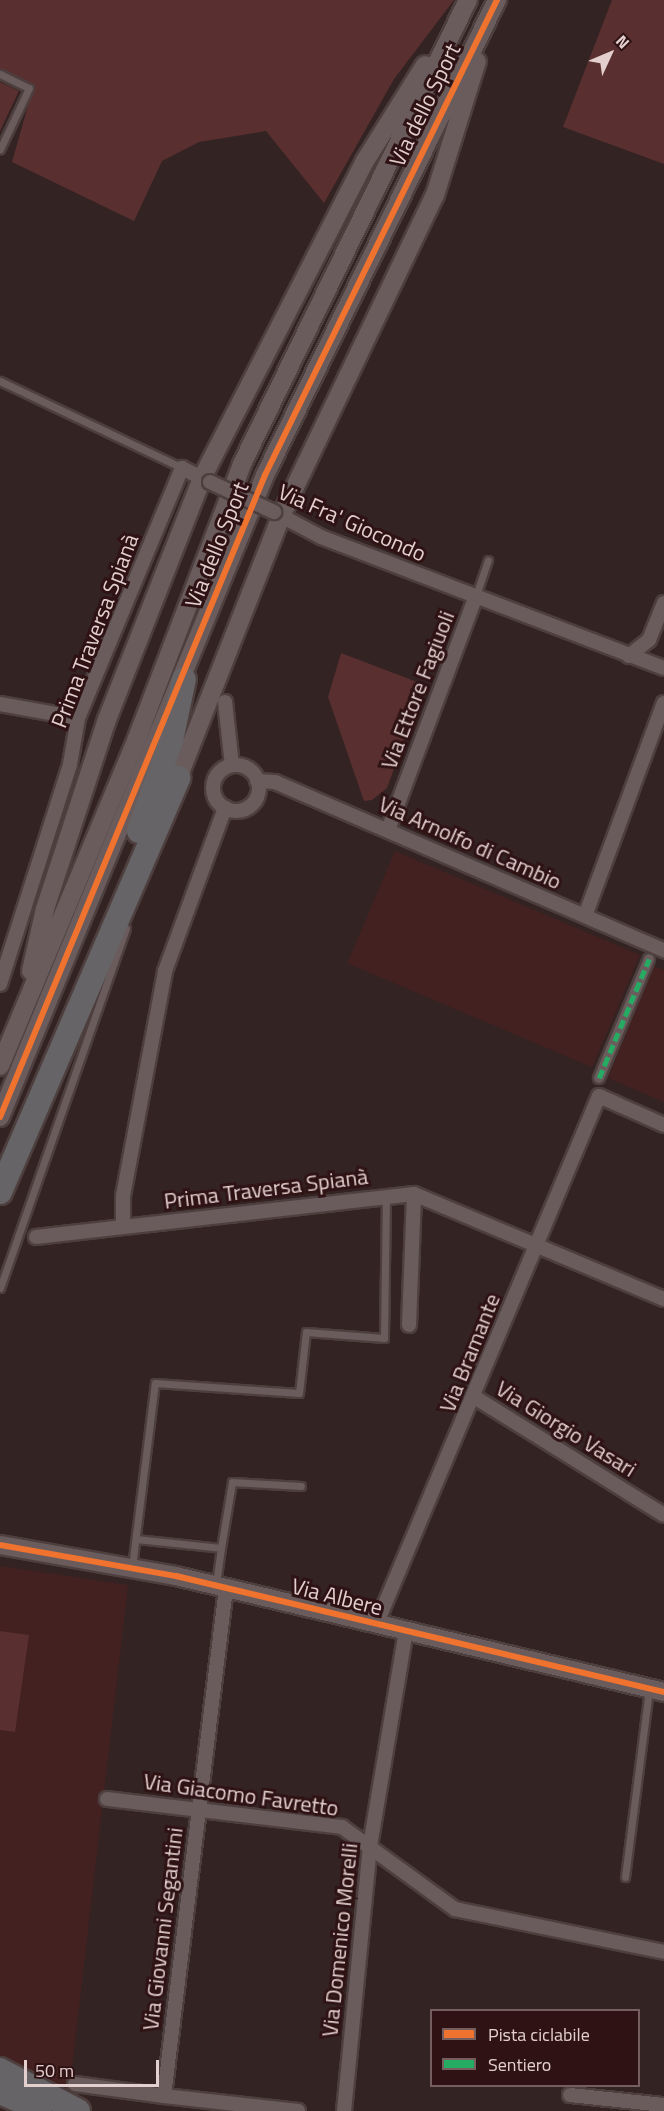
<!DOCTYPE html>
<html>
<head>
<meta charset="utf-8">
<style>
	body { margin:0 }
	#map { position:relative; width:664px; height:2111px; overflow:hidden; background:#342323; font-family:"Titillium Web",sans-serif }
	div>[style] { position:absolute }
	.built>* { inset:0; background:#432121; transform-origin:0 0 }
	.green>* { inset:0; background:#5a2f30 }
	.roads { filter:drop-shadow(2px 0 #4e3f3f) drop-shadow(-2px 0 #4e3f3f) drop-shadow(0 2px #4e3f3f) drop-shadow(0 -2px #4e3f3f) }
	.service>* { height:7px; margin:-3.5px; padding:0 3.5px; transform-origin:3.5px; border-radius:3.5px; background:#6a5c5c }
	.pedestrian>* { height:10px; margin:-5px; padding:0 5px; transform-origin:5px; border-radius:5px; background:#6a5c5c }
	.minor>* { height:14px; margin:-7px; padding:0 7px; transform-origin:7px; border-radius:7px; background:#6a5c5c }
	.minor>.ring { margin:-7px; padding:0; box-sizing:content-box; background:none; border:14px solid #6a5c5c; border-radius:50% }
	.tertiary>* { height:18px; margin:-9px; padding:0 9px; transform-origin:9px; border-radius:9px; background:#6a5c5c }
	.trunk>* { height:24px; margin:-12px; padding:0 12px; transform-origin:12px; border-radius:12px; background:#666466 }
	.bridges { filter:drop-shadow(2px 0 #4e3f3f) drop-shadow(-2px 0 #4e3f3f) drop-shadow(0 2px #4e3f3f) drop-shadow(0 -2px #4e3f3f) }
	.minor-bridge>* { height:14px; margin:-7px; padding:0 7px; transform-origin:7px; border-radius:7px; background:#6a5c5c }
	.quiet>* { height:4.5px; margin-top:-2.25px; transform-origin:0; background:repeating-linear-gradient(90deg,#26ab63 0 9px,transparent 0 13.5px) }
	.cycleway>* { height:6px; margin:-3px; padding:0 3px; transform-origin:3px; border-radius:3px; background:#ef722f }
	span { translate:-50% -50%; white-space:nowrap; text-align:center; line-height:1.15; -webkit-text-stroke:6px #2f1314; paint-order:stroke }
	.street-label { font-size:22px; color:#e3cfce }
	.legend { position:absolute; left:430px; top:2009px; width:210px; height:78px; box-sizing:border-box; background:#2f1314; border:2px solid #775e5e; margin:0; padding:8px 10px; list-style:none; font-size:18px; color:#e3cfce }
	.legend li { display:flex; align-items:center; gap:12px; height:30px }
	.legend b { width:30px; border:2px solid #775e5e }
	.north { position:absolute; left:580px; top:24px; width:60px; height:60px; -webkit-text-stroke:4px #2f1314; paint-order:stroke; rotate:46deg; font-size:16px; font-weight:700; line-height:24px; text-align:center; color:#e3cfce }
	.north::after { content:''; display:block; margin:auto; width:21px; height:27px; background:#e3cfce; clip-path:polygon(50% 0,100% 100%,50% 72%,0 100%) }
	.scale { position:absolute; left:24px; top:2060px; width:135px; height:27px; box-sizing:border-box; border:3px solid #e3cfce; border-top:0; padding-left:8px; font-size:18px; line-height:21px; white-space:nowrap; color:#e3cfce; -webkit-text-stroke:4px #2f1314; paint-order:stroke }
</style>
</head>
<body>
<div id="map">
	<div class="built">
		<i style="left:395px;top:851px;width:266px;height:122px;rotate:23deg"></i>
		<i style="clip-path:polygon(654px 966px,664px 970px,664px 1102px,608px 1078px)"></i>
		<i style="clip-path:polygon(0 1566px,128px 1585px,69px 2094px,0 2056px)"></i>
	</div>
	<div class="green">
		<i style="clip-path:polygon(0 0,454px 0,394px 79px,324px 203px,266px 131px,199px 142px,162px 161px,134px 221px,12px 162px,33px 88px,0 70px)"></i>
		<i style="clip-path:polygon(612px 0,664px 0,664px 164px,563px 127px)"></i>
		<i style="clip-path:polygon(0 82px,19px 91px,0 131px)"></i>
		<i style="clip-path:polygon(341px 653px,425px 685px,387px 788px,372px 800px,364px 801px,328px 697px)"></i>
		<i style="clip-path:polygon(0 1631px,29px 1635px,15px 1732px,0 1730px)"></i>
	</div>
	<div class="roads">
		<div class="service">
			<i style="left:0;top:74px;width:32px;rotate:26deg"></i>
			<i style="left:29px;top:88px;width:68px;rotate:115.4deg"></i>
			<i style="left:0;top:381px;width:202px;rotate:25.5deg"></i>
			<i style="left:475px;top:598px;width:40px;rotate:-71.1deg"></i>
			<i style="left:0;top:1288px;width:381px;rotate:-70.7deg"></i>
			<i style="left:136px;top:1539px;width:85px;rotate:6deg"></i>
			<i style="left:221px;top:1548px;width:37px;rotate:98deg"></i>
			<i style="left:221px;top:1548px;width:67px;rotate:-80.5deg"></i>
			<i style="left:232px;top:1482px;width:69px;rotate:3.3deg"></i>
			<i style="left:132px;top:1567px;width:185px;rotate:-82.9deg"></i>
			<i style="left:155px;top:1383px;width:144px;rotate:4deg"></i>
			<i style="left:299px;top:1393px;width:61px;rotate:-83.5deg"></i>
			<i style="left:306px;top:1332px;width:78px;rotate:4.4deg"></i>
			<i style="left:384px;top:1338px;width:141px;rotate:-89.2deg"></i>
			<i style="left:625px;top:1877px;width:190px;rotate:-82.7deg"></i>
		</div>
		<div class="pedestrian">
			<i style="left:599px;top:1078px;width:129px;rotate:-67.2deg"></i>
		</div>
		<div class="minor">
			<i style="left:274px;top:512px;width:53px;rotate:28deg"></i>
			<i style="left:321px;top:537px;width:367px;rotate:20.9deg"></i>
			<i style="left:629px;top:656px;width:26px;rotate:-39deg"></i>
			<i style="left:649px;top:640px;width:40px;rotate:-68deg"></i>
			<i style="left:225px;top:702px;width:63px;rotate:83.7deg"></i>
			<i style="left:0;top:704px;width:79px;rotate:10.2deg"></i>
			<i class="ring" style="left:213px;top:765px;width:32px;height:32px"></i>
			<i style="left:257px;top:781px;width:18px;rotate:3deg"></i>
			<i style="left:275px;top:782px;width:424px;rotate:23.4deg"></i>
			<i style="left:388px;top:830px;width:248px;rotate:-69.4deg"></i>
			<i style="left:585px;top:916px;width:227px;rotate:-69.7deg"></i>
			<i style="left:0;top:984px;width:231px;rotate:-72.3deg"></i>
			<i style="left:70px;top:764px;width:47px;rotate:-80.1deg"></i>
			<i style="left:78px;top:718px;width:271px;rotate:-67.4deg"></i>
			<i style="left:182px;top:468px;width:29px;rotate:27deg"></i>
			<i style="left:123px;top:1227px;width:31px;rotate:-90deg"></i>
			<i style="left:123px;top:1196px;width:229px;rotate:-79.4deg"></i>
			<i style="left:165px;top:971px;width:174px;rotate:-69.8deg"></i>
			<i style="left:36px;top:1237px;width:380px;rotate:-6.5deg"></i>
			<i style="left:414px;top:1194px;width:271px;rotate:22.8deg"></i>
			<i style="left:409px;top:1325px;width:131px;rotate:-87.8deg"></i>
			<i style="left:476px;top:1398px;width:221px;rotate:31.9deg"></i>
			<i style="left:226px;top:1588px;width:512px;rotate:96.96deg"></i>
			<i style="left:164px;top:2096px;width:135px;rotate:6.4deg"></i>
			<i style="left:376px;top:1625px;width:574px;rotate:-67.14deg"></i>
			<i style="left:599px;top:1096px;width:71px;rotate:24deg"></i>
			<i style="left:107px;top:1799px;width:237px;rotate:6.8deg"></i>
			<i style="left:342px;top:1827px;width:140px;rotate:36deg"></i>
			<i style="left:455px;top:1909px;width:213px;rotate:11.6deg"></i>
			<i style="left:75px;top:2084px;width:90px;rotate:7.7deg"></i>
			<i style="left:570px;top:2095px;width:95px;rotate:6.1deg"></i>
			<i style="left:344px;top:2111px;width:266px;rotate:-84.4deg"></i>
			<i style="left:370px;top:1846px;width:218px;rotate:-80.5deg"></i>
		</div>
		<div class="tertiary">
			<i style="left:178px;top:778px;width:282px;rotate:-68.5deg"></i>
			<i style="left:281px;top:516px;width:356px;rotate:-64.4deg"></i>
			<i style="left:435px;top:195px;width:140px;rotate:-72.6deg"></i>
			<i style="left:31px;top:971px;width:64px;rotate:-77.3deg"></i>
			<i style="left:45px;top:909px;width:197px;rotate:-71.9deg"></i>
			<i style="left:106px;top:722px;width:262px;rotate:-68.5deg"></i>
			<i style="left:202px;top:478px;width:356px;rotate:-62.8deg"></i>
			<i style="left:365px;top:161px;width:113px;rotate:-58deg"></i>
			<i style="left:0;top:1066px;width:355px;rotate:-67.3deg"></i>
			<i style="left:137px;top:738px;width:293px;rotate:-69deg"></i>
			<i style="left:242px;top:464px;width:516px;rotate:-64.03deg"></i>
			<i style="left:0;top:1117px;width:695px;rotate:-67.57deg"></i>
			<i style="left:265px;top:475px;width:529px;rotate:-63.97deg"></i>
			<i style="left:0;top:1545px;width:179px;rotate:10deg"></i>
			<i style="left:176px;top:1576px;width:502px;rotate:13.37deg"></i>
		</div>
		<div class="trunk">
			<i style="left:139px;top:831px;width:96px;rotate:-70.4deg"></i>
			<i style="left:171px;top:741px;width:63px;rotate:-78.2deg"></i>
			<i style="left:0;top:1192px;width:451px;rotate:-66.7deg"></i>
			<i style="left:0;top:2070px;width:88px;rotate:27.7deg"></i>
			<i style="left:0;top:2092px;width:43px;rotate:23.6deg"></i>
		</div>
	</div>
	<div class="bridges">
		<div class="minor-bridge">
			<i style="left:210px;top:482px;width:71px;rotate:25.1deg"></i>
		</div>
	</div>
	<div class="quiet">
		<i style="left:599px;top:1078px;width:129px;rotate:-67.2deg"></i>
	</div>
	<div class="cycleway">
		<i style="left:0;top:1117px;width:695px;rotate:-67.57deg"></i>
		<i style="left:265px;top:475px;width:529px;rotate:-63.97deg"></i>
		<i style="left:0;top:1545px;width:179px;rotate:10deg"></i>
		<i style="left:176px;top:1576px;width:502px;rotate:13.37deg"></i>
	</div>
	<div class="street-label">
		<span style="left:425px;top:105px;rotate:-64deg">Via dello Sport</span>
		<span style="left:352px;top:523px;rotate:24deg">Via Fra' Giocondo</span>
		<span style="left:217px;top:545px;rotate:-68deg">Via dello Sport</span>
		<span style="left:95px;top:631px;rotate:-69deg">Prima Traversa Spianà</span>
		<span style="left:418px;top:690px;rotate:-69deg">Via Ettore Fagiuoli</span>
		<span style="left:470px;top:843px;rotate:24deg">Via Arnolfo di Cambio</span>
		<span style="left:266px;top:1189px;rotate:-7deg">Prima Traversa Spianà</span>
		<span style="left:470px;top:1353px;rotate:-68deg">Via Bramante</span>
		<span style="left:566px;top:1429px;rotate:32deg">Via Giorgio Vasari</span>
		<span style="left:337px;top:1597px;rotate:14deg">Via Albere</span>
		<span style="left:241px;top:1795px;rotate:8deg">Via Giacomo Favretto</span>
		<span style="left:163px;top:1929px;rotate:-83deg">Via Giovanni Segantini</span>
		<span style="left:340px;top:1940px;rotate:-84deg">Via Domenico Morelli</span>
	</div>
	<ul class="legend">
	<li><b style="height:8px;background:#ef722f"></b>Pista ciclabile</li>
	<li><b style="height:8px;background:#26ab63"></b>Sentiero</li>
	</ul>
	<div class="north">N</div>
	<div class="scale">50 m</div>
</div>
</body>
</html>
